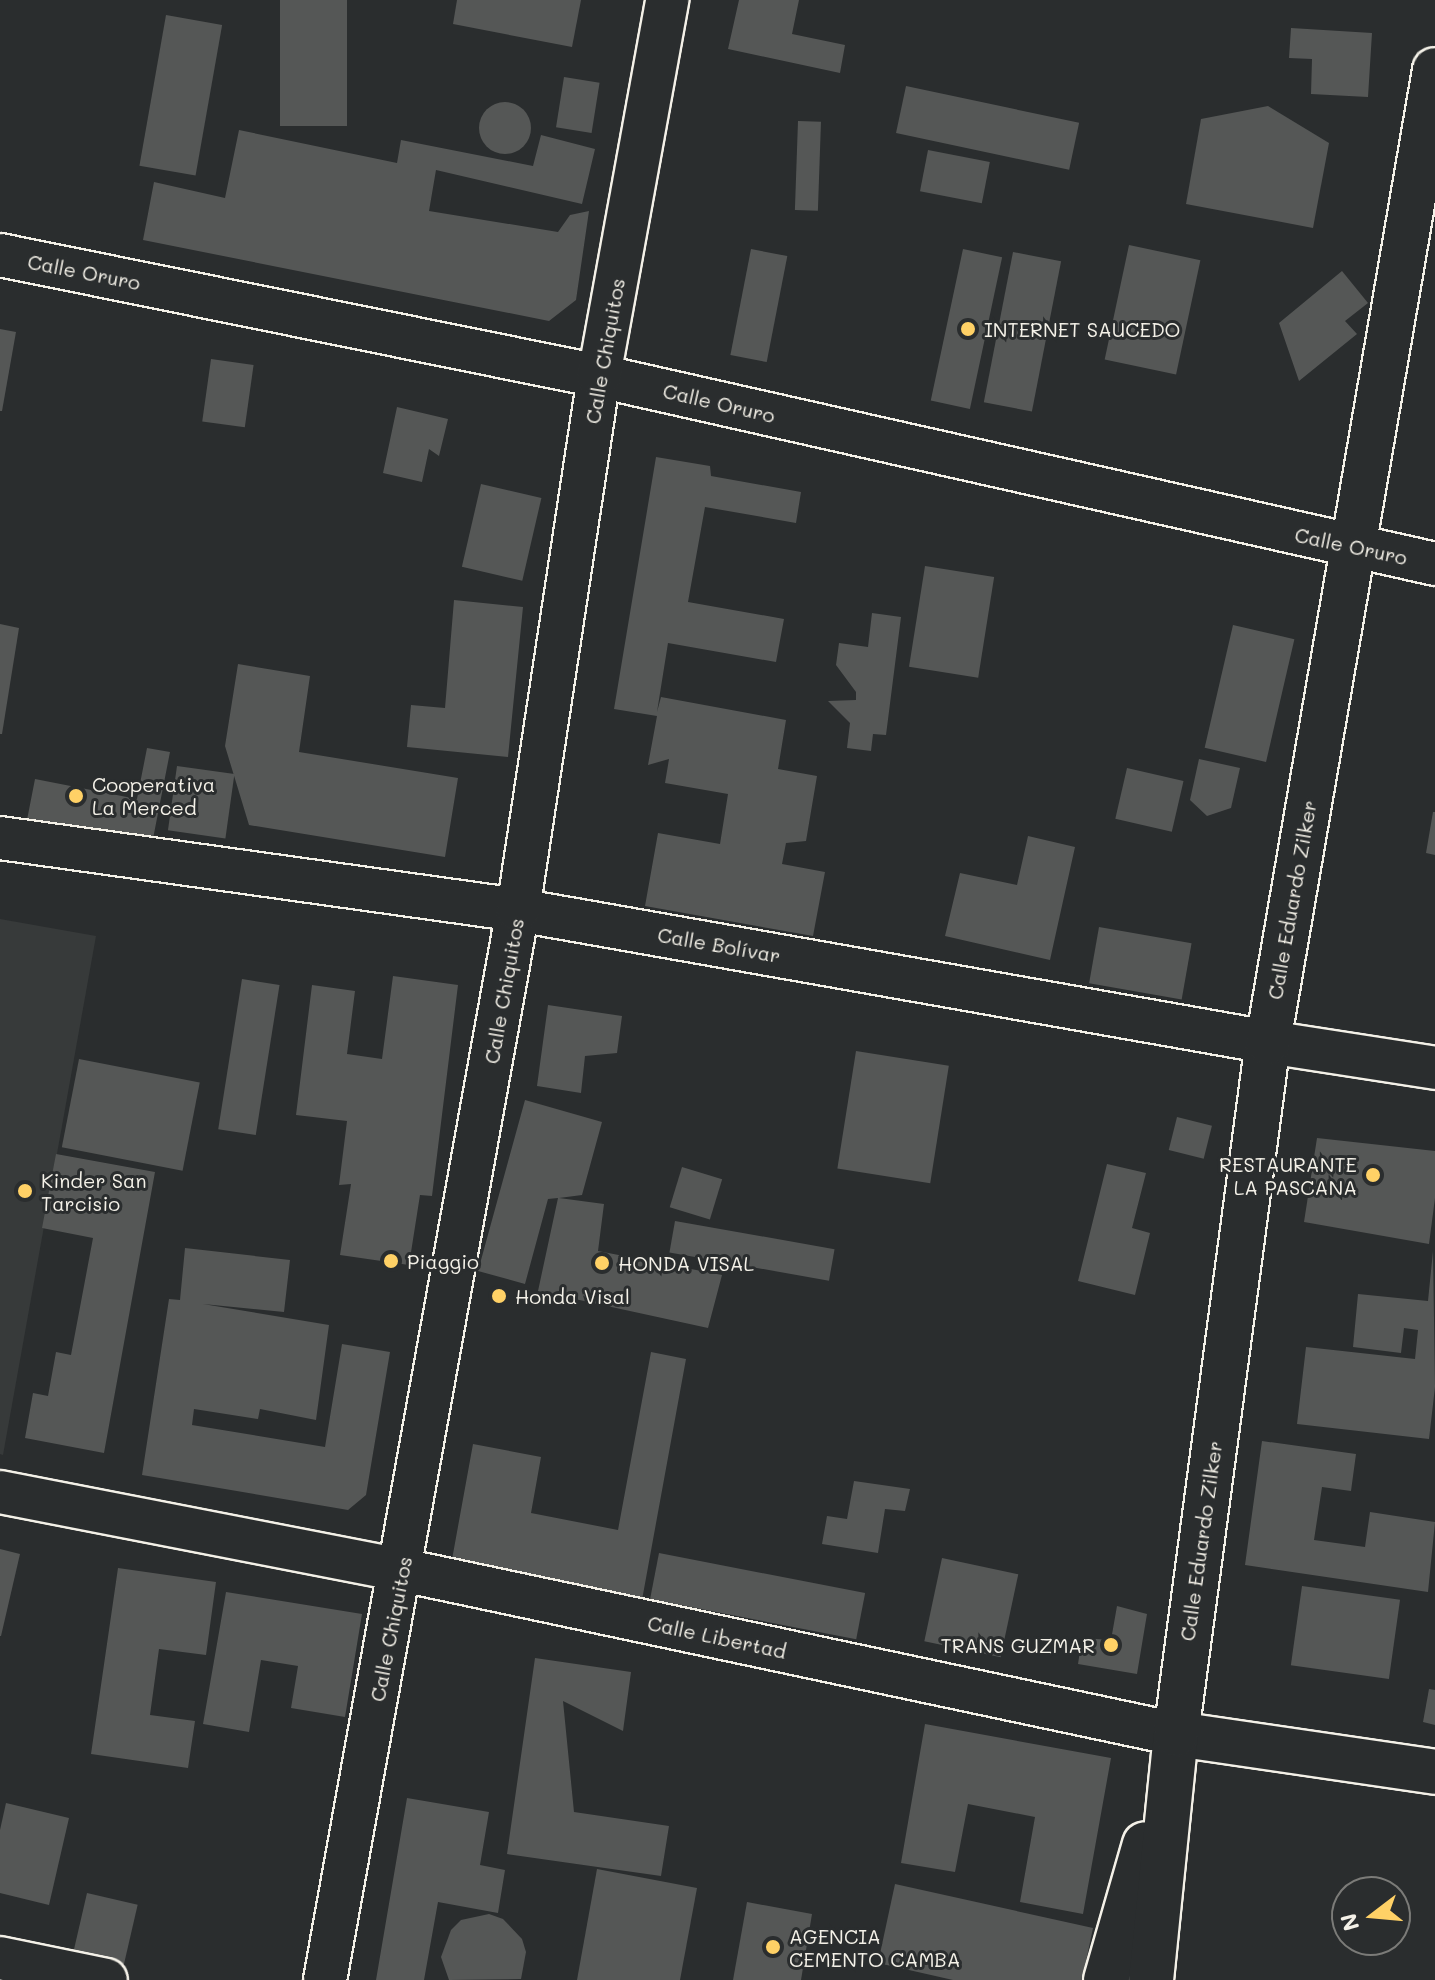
<!DOCTYPE html>
<html>
<head>
<meta charset="utf-8">
<style>
	body { margin:0 }
	#map { position:relative; width:1435px; height:1980px; overflow:hidden; background:#2a2d2e; font-family:Mali,sans-serif }
	div>[style] { position:absolute }
	.built>* { inset:0; background:#373a3a }
	.building>* { inset:0; background:#555756; transform-origin:0 0 }
	.round { border-radius:50% }
	.roads { filter:drop-shadow(2px 0 #f4f1e8) drop-shadow(-2px 0 #f4f1e8) drop-shadow(0 2px #f4f1e8) drop-shadow(0 -2px #f4f1e8) }
	.minor>* { height:42px; margin:-21px; padding:0 21px; transform-origin:21px; border-radius:21px; background:#2a2d2e }
	.tertiary>* { height:44px; margin:-22px; padding:0 22px; transform-origin:22px; border-radius:22px; background:#2a2d2e }
	.dots>* { width:22px; height:22px; translate:-50% -50%; box-sizing:border-box; border:4px solid #2a2d2e; border-radius:50% }
	span { translate:-50% -50%; white-space:nowrap; text-align:center; line-height:1.15; -webkit-text-stroke:6px #2a2d2e; paint-order:stroke }
	.street-label { font-size:20px; color:#f4f1e8 }
	.poi-label { font-size:20px; color:#f4f1e8 }
	.left { translate:0 -50%; text-align:left }
	.right { translate:-100% -50%; text-align:right }
	.north { position:absolute; left:1331px; top:1876px; width:80px; height:80px; box-sizing:border-box; background:#2a2d2e; border:2px solid #7b7b78; border-radius:50%; rotate:254deg; font-size:22px; font-weight:700; line-height:32px; text-align:center; color:#f4f1e8 }
	.north::after { content:''; display:block; margin:auto; width:28px; height:36px; background:#ffd166; clip-path:polygon(50% 0,100% 100%,50% 72%,0 100%) }
</style>
</head>
<body>
<div id="map">
	<div class="built">
		<i style="clip-path:polygon(0 919px,96px 936px,3px 1455px,0 1454px)"></i>
	</div>
	<div class="building">
		<i style="left:280px;top:0;width:67px;height:126px"></i>
		<i style="clip-path:polygon(457px 0,581px 0,572px 47px,453px 24px)"></i>
		<i style="clip-path:polygon(739px 0,799px 0,792px 34px,845px 45px,840px 73px,728px 49px)"></i>
		<i style="left:166px;top:15px;width:57px;height:153px;rotate:10deg"></i>
		<i style="clip-path:polygon(1291px 28px,1372px 33px,1368px 97px,1311px 94px,1312px 59px,1289px 58px)"></i>
		<i style="left:564px;top:77px;width:36px;height:51px;rotate:9deg"></i>
		<i style="left:906px;top:86px;width:177px;height:48px;rotate:12deg"></i>
		<i class="round" style="left:479px;top:102px;width:52px;height:52px"></i>
		<i style="clip-path:polygon(1268px 106px,1329px 143px,1313px 228px,1186px 204px,1201px 119px)"></i>
		<i style="left:798px;top:121px;width:23px;height:89px;rotate:2deg"></i>
		<i style="clip-path:polygon(239px 130px,397px 163px,401px 140px,533px 166px,541px 135px,595px 149px,582px 204px,436px 170px,429px 211px,558px 232px,570px 215px,589px 211px,576px 300px,549px 321px,143px 240px,154px 182px,225px 198px)"></i>
		<i style="left:928px;top:150px;width:63px;height:42px;rotate:11deg"></i>
		<i style="left:1129px;top:245px;width:73px;height:117px;rotate:12deg"></i>
		<i style="left:751px;top:249px;width:37px;height:108px;rotate:11deg"></i>
		<i style="left:963px;top:249px;width:40px;height:155px;rotate:12deg"></i>
		<i style="left:1013px;top:252px;width:49px;height:153px;rotate:11deg"></i>
		<i style="clip-path:polygon(1342px 271px,1368px 303px,1345px 321px,1357px 334px,1299px 381px,1279px 323px)"></i>
		<i style="clip-path:polygon(0 329px,16px 332px,2px 411px,0 411px)"></i>
		<i style="left:211px;top:359px;width:43px;height:63px;rotate:8deg"></i>
		<i style="clip-path:polygon(397px 407px,448px 419px,439px 456px,429px 449px,422px 482px,383px 473px)"></i>
		<i style="clip-path:polygon(656px 457px,710px 466px,711px 476px,801px 492px,796px 523px,705px 507px,688px 602px,784px 619px,776px 662px,668px 643px,657px 712px,661px 697px,786px 720px,778px 769px,817px 776px,806px 841px,786px 843px,782px 864px,825px 872px,813px 936px,645px 906px,658px 833px,720px 844px,728px 794px,665px 783px,669px 759px,648px 765px,657px 716px,614px 709px)"></i>
		<i style="left:481px;top:484px;width:62px;height:85px;rotate:13deg"></i>
		<i style="left:925px;top:566px;width:70px;height:102px;rotate:9deg"></i>
		<i style="clip-path:polygon(454px 600px,523px 607px,508px 757px,407px 747px,411px 705px,445px 708px)"></i>
		<i style="clip-path:polygon(872px 613px,901px 617px,886px 735px,873px 734px,871px 751px,847px 748px,850px 723px,828px 701px,856px 700px,856px 692px,836px 665px,839px 643px,868px 647px)"></i>
		<i style="clip-path:polygon(0 624px,19px 628px,2px 734px,0 734px)"></i>
		<i style="left:1233px;top:625px;width:63px;height:126px;rotate:13deg"></i>
		<i style="clip-path:polygon(238px 664px,310px 676px,299px 752px,458px 778px,445px 857px,249px 825px,225px 746px)"></i>
		<i style="clip-path:polygon(147px 748px,170px 752px,151px 849px,26px 825px,35px 779px,137px 799px)"></i>
		<i style="clip-path:polygon(1199px 759px,1240px 768px,1231px 808px,1207px 816px,1190px 800px)"></i>
		<i style="left:177px;top:766px;width:58px;height:65px;rotate:8deg"></i>
		<i style="left:1127px;top:768px;width:58px;height:52px;rotate:13deg"></i>
		<i style="clip-path:polygon(1433px 812px,1435px 812px,1435px 855px,1426px 853px)"></i>
		<i style="clip-path:polygon(1028px 836px,1075px 847px,1050px 960px,945px 936px,960px 873px,1017px 885px)"></i>
		<i style="left:1099px;top:927px;width:94px;height:57px;rotate:10deg"></i>
		<i style="clip-path:polygon(393px 976px,458px 985px,432px 1196px,420px 1195px,409px 1265px,340px 1255px,351px 1184px,339px 1185px,347px 1121px,296px 1115px,312px 985px,355px 991px,347px 1054px,382px 1059px)"></i>
		<i style="left:242px;top:979px;width:38px;height:152px;rotate:9deg"></i>
		<i style="clip-path:polygon(548px 1005px,622px 1016px,617px 1053px,585px 1056px,581px 1093px,537px 1086px)"></i>
		<i style="left:856px;top:1051px;width:94px;height:119px;rotate:9deg"></i>
		<i style="left:79px;top:1059px;width:123px;height:90px;rotate:11deg"></i>
		<i style="clip-path:polygon(525px 1100px,602px 1122px,582px 1195px,559px 1198px,604px 1204px,598px 1251px,722px 1275px,708px 1328px,538px 1291px,558px 1198px,548px 1199px,525px 1284px,478px 1271px)"></i>
		<i style="left:1177px;top:1117px;width:36px;height:34px;rotate:14deg"></i>
		<i style="clip-path:polygon(1317px 1138px,1435px 1151px,1435px 1198px,1429px 1244px,1304px 1222px)"></i>
		<i style="clip-path:polygon(56px 1154px,155px 1172px,104px 1453px,25px 1438px,33px 1393px,48px 1396px,56px 1352px,71px 1355px,93px 1238px,42px 1228px)"></i>
		<i style="clip-path:polygon(1107px 1164px,1146px 1173px,1132px 1228px,1150px 1233px,1135px 1295px,1078px 1281px)"></i>
		<i style="left:682px;top:1167px;width:42px;height:42px;rotate:17deg"></i>
		<i style="left:675px;top:1221px;width:162px;height:32px;rotate:10deg"></i>
		<i style="clip-path:polygon(185px 1248px,290px 1260px,284px 1312px,203px 1304px,329px 1325px,316px 1420px,260px 1409px,258px 1419px,194px 1409px,192px 1425px,325px 1447px,342px 1344px,390px 1352px,366px 1495px,348px 1510px,142px 1475px,169px 1299px,180px 1300px)"></i>
		<i style="clip-path:polygon(1433px 1251px,1435px 1387px,1429px 1439px,1297px 1424px,1306px 1347px,1415px 1359px,1418px 1330px,1404px 1328px,1401px 1353px,1353px 1347px,1358px 1294px,1428px 1301px)"></i>
		<i style="clip-path:polygon(651px 1352px,686px 1359px,642px 1600px,451px 1565px,473px 1444px,541px 1457px,531px 1513px,618px 1530px)"></i>
		<i style="clip-path:polygon(1262px 1441px,1356px 1454px,1351px 1491px,1322px 1487px,1314px 1540px,1365px 1547px,1370px 1512px,1435px 1522px,1428px 1592px,1245px 1565px)"></i>
		<i style="clip-path:polygon(854px 1481px,910px 1489px,905px 1511px,885px 1509px,878px 1553px,822px 1544px,827px 1516px,847px 1519px)"></i>
		<i style="clip-path:polygon(0 1549px,20px 1554px,1px 1636px,0 1636px)"></i>
		<i style="left:659px;top:1553px;width:210px;height:47px;rotate:11deg"></i>
		<i style="left:942px;top:1558px;width:78px;height:85px;rotate:12deg"></i>
		<i style="clip-path:polygon(118px 1568px,216px 1582px,206px 1655px,159px 1649px,150px 1715px,195px 1721px,188px 1768px,91px 1754px)"></i>
		<i style="left:1302px;top:1586px;width:99px;height:80px;rotate:8deg"></i>
		<i style="clip-path:polygon(226px 1592px,362px 1614px,345px 1717px,291px 1708px,298px 1666px,261px 1660px,249px 1732px,203px 1724px)"></i>
		<i style="clip-path:polygon(1117px 1606px,1147px 1614px,1137px 1674px,1078px 1664px,1082px 1638px,1111px 1640px)"></i>
		<i style="clip-path:polygon(535px 1658px,631px 1672px,623px 1731px,563px 1701px,574px 1812px,669px 1826px,661px 1876px,507px 1854px)"></i>
		<i style="clip-path:polygon(1429px 1689px,1435px 1690px,1435px 1725px,1423px 1722px)"></i>
		<i style="clip-path:polygon(925px 1724px,1111px 1758px,1083px 1914px,1020px 1902px,1035px 1817px,968px 1804px,955px 1872px,901px 1863px)"></i>
		<i style="clip-path:polygon(407px 1798px,489px 1812px,480px 1865px,505px 1870px,498px 1913px,438px 1902px,424px 1980px,376px 1980px)"></i>
		<i style="clip-path:polygon(6px 1803px,69px 1818px,49px 1905px,0 1893px,0 1830px)"></i>
		<i style="clip-path:polygon(597px 1869px,697px 1888px,680px 1980px,577px 1980px)"></i>
		<i style="clip-path:polygon(895px 1884px,1093px 1928px,1082px 1980px,953px 1980px,878px 1963px)"></i>
		<i style="left:87px;top:1893px;width:52px;height:61px;rotate:13deg"></i>
		<i style="clip-path:polygon(747px 1902px,812px 1914px,801px 1980px,733px 1980px)"></i>
		<i style="clip-path:polygon(489px 1914px,503px 1919px,522px 1939px,526px 1952px,521px 1979px,449px 1980px,441px 1957px,451px 1930px,461px 1920px)"></i>
	</div>
	<div class="roads">
		<div class="minor">
			<i style="left:0;top:255px;width:611px;rotate:11.42deg"></i>
			<i style="left:599px;top:376px;width:857px;rotate:12.67deg"></i>
			<i style="left:0;top:838px;width:523px;rotate:7.91deg"></i>
			<i style="left:518px;top:910px;width:762px;rotate:9.98deg"></i>
			<i style="left:1268px;top:1042px;width:169px;rotate:8.8deg"></i>
			<i style="left:0;top:1492px;width:409px;rotate:11deg"></i>
			<i style="left:402px;top:1570px;width:791px;rotate:11.96deg"></i>
			<i style="left:0;top:1958px;width:108px;rotate:11.7deg"></i>
			<i style="left:325px;top:1980px;width:1087px;rotate:-79.78deg"></i>
			<i style="left:518px;top:910px;width:540px;rotate:-81.37deg"></i>
			<i style="left:599px;top:376px;width:382px;rotate:-79.7deg"></i>
		</div>
		<div class="tertiary">
			<i style="left:1176px;top:1734px;width:262px;rotate:8.3deg"></i>
			<i style="left:1106px;top:1980px;width:141px;rotate:-74deg"></i>
			<i style="left:1151px;top:1980px;width:247px;rotate:-84.2deg"></i>
			<i style="left:1176px;top:1734px;width:698px;rotate:-82.43deg"></i>
			<i style="left:1268px;top:1042px;width:986px;rotate:-80.25deg"></i>
		</div>
	</div>
	<div class="dots">
		<i style="left:968px;top:329px;background:#ffd166"></i>
		<i style="left:76px;top:796px;background:#ffd166"></i>
		<i style="left:1373px;top:1175px;background:#ffd166"></i>
		<i style="left:25px;top:1191px;background:#ffd166"></i>
		<i style="left:391px;top:1261px;background:#ffd166"></i>
		<i style="left:602px;top:1263px;background:#ffd166"></i>
		<i style="left:499px;top:1296px;background:#ffd166"></i>
		<i style="left:1111px;top:1645px;background:#ffd166"></i>
		<i style="left:773px;top:1947px;background:#ffd166"></i>
	</div>
	<div class="street-label">
		<span style="left:84px;top:272px;rotate:11deg">Calle Oruro</span>
		<span style="left:605px;top:351px;rotate:-80deg">Calle Chiquitos</span>
		<span style="left:719px;top:403px;rotate:13deg">Calle Oruro</span>
		<span style="left:1351px;top:546px;rotate:12deg">Calle Oruro</span>
		<span style="left:1292px;top:900px;rotate:-80deg">Calle Eduardo Zilker</span>
		<span style="left:719px;top:945px;rotate:10deg">Calle Bolívar</span>
		<span style="left:504px;top:991px;rotate:-80deg">Calle Chiquitos</span>
		<span style="left:1201px;top:1541px;rotate:-82deg">Calle Eduardo Zilker</span>
		<span style="left:391px;top:1629px;rotate:-79deg">Calle Chiquitos</span>
		<span style="left:717px;top:1637px;rotate:12deg">Calle Libertad</span>
	</div>
	<div class="poi-label">
		<span class="left" style="left:984px;top:329px">INTERNET SAUCEDO</span>
		<span class="left" style="left:92px;top:796px">Cooperativa<br>La Merced</span>
		<span class="right" style="left:1357px;top:1176px">RESTAURANTE<br>LA PASCANA</span>
		<span class="left" style="left:41px;top:1192px">Kinder San<br>Tarcisio</span>
		<span class="left" style="left:407px;top:1261px">Piaggio</span>
		<span class="left" style="left:618px;top:1263px">HONDA VISAL</span>
		<span class="left" style="left:515px;top:1296px">Honda Visal</span>
		<span class="right" style="left:1095px;top:1645px">TRANS GUZMAR</span>
		<span class="left" style="left:789px;top:1948px">AGENCIA<br>CEMENTO CAMBA</span>
	</div>
	<div class="north">N</div>
</div>
</body>
</html>
